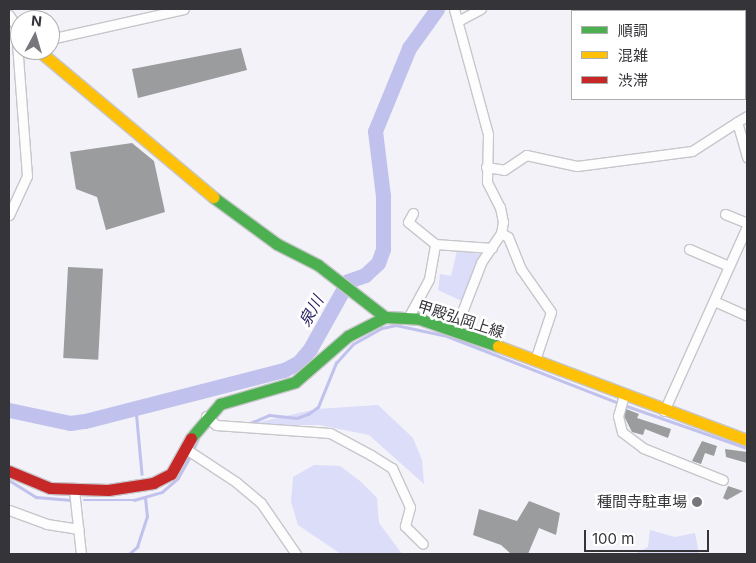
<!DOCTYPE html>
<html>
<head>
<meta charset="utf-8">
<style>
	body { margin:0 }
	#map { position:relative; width:756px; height:563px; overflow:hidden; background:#f2f2f8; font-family:Inter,"Noto Sans JP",sans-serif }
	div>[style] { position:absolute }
	.green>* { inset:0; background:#dbddf9 }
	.stream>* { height:2.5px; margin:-1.25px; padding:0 1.25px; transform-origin:1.25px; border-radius:1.25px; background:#c0c2ed }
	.river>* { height:15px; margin:-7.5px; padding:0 7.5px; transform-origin:7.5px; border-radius:7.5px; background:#c0c2ed }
	.building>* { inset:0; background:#9b9c9e; transform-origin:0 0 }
	.roads { filter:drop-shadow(1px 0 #c6c6cb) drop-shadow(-1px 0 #c6c6cb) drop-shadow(0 1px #c6c6cb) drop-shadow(0 -1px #c6c6cb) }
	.street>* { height:9px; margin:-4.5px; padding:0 4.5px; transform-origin:4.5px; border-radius:4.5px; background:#fdfdfe }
	.fast>* { height:11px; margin:-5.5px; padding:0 5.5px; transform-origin:5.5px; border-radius:5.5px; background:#4caf50 }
	.slow>* { height:11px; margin:-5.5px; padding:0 5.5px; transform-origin:5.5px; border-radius:5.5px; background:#ffc107 }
	.jam>* { height:11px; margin:-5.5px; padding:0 5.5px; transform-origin:5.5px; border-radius:5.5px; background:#c62828 }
	.dots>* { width:14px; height:14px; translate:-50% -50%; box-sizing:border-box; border:2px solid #fff; border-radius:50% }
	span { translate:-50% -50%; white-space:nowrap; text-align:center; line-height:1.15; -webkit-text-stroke:5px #fff; paint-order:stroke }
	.street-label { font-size:15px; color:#343439 }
	.poi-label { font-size:15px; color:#343439 }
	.right { translate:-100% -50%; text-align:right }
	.water-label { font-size:16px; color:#261e61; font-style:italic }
	.frame { position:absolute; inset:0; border:10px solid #343439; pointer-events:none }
	.legend { position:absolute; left:571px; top:10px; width:175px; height:90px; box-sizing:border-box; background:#fff; border:1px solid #aeaeb0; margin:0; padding:6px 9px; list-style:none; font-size:15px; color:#343439 }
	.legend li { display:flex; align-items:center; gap:10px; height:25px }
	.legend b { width:25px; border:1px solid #aeaeb0 }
	.north { position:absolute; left:10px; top:10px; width:50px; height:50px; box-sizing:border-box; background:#fff; border:1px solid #aeaeb0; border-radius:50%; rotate:6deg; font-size:14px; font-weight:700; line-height:20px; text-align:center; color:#343439 }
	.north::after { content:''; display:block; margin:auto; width:18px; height:22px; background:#76767c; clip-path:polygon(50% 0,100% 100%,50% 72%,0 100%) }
	.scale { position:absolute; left:584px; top:530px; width:125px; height:22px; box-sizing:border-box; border:2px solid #343439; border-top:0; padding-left:6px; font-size:15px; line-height:18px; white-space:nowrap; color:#343439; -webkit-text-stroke:4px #fff; paint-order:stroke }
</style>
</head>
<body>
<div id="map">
	<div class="green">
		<i style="clip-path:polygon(457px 251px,482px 254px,462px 301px,438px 290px,440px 274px,451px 276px)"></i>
		<i style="clip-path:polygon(378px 405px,413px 438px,422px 460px,424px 484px,369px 435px,320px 425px,246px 425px,317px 409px)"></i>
		<i style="clip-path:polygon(314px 465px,340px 466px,360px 481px,377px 498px,379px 523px,402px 554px,341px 554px,298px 525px,291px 502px,293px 477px)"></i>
		<i style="clip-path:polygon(650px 530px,675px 537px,695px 533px,699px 554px,634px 554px,648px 547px)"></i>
	</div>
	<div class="stream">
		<i style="left:624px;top:405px;width:130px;rotate:19.3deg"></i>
		<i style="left:136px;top:409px;width:65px;rotate:84.7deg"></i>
		<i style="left:248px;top:424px;width:23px;rotate:-23deg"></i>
		<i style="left:269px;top:415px;width:28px;rotate:6deg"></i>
		<i style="left:297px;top:418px;width:12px;rotate:-20deg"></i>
		<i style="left:308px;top:414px;width:12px;rotate:-35deg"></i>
		<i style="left:318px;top:407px;width:48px;rotate:-67.8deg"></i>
		<i style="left:336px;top:363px;width:25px;rotate:-48deg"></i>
		<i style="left:353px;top:344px;width:33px;rotate:-29deg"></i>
		<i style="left:382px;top:328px;width:14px;rotate:-12deg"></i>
		<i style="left:396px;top:325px;width:52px;rotate:12.2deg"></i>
		<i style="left:447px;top:336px;width:185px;rotate:21.3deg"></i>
		<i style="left:193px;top:450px;width:12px;rotate:-66deg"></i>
		<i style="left:9px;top:480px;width:32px;rotate:32deg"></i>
		<i style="left:36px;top:497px;width:35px;rotate:5deg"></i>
		<i style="left:84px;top:500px;width:50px"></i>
		<i style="left:134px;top:500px;width:29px;rotate:-16deg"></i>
		<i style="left:162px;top:492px;width:21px;rotate:-41deg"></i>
		<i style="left:178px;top:478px;width:26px;rotate:-61deg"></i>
		<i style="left:129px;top:554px;width:11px;rotate:-41deg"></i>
		<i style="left:137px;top:547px;width:32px;rotate:-72deg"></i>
		<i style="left:147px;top:517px;width:19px;rotate:-96deg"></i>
	</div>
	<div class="river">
		<i style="left:9px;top:410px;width:62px;rotate:12deg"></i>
		<i style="left:70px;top:423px;width:15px;rotate:-8deg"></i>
		<i style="left:85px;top:421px;width:205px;rotate:-14.4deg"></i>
		<i style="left:284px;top:370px;width:17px;rotate:-28deg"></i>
		<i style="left:299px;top:362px;width:17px;rotate:-50deg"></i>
		<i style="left:310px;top:349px;width:78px;rotate:-60.8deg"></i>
		<i style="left:348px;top:281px;width:18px;rotate:-19deg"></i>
		<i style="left:365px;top:275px;width:18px;rotate:-43deg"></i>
		<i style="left:378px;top:263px;width:15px;rotate:-70deg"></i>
		<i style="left:383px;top:249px;width:53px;rotate:-90deg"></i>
		<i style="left:383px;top:196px;width:65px;rotate:-97deg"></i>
		<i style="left:375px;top:131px;width:90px;rotate:-67.7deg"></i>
		<i style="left:409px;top:48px;width:48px;rotate:-54.3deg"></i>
	</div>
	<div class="building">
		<i style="clip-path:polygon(241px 48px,247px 70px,138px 98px,132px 69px)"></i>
		<i style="clip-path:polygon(132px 143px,154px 161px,165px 212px,106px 230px,97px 197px,76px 189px,70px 152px)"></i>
		<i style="left:68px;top:267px;width:35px;height:91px;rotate:3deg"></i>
		<i style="clip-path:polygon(626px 409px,639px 414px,637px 418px,671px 429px,668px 438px,645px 429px,643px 435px,632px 432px,624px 416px)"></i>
		<i style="clip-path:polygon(702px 441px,717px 446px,714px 456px,705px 453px,701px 464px,692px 461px)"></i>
		<i style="clip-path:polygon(725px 449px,747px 452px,747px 463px,726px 457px)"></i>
		<i style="clip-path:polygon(728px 486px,743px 491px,727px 500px,723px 498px)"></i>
		<i style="clip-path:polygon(529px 501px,560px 513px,556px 535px,539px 528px,528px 554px,511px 554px,501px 545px,473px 535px,479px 509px,517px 521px)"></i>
	</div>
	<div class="roads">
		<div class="street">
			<i style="left:454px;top:9px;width:130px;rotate:74.8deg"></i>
			<i style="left:488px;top:134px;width:48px;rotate:91.2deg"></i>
			<i style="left:487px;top:182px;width:28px;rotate:63deg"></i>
			<i style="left:500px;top:207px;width:15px;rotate:79deg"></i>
			<i style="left:503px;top:222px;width:11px;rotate:100deg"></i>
			<i style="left:501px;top:233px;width:36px;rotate:124deg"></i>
			<i style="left:481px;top:263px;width:72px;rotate:111.2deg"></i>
			<i style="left:9px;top:15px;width:20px;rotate:57deg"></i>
			<i style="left:458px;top:21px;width:26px;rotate:-28deg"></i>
			<i style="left:50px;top:39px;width:137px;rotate:-12.6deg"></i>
			<i style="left:747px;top:116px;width:12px;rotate:149deg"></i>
			<i style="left:737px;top:122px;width:37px;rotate:74deg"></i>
			<i style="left:486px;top:167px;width:18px;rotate:9deg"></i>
			<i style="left:504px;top:170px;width:27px;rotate:-34deg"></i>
			<i style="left:526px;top:155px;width:52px;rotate:12.2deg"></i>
			<i style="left:577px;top:166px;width:116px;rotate:-7.4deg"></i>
			<i style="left:692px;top:151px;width:54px;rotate:-32.8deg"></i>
			<i style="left:413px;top:213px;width:10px;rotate:119deg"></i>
			<i style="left:408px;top:222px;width:35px;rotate:39deg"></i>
			<i style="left:435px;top:244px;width:57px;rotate:4deg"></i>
			<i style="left:725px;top:214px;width:24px;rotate:22deg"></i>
			<i style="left:9px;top:215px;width:43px;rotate:-65.2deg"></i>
			<i style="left:27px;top:176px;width:132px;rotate:-94.3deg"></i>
			<i style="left:501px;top:233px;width:8px;rotate:30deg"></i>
			<i style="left:508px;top:237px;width:35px;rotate:68deg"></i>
			<i style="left:521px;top:269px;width:52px;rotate:55.1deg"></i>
			<i style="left:551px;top:312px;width:51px;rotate:108.4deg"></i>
			<i style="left:689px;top:249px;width:43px;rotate:23deg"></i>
			<i style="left:714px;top:301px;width:36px;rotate:24deg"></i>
			<i style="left:408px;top:318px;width:44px;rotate:-61.7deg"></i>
			<i style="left:429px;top:279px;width:36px;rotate:-80deg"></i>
			<i style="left:624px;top:395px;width:22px;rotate:106deg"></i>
			<i style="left:618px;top:416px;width:16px;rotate:76deg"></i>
			<i style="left:622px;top:432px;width:26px;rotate:37deg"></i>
			<i style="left:643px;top:448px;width:86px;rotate:21.8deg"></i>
			<i style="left:664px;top:411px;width:203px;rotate:-65.8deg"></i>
			<i style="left:206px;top:416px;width:13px;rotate:42deg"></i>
			<i style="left:216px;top:425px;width:114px;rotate:4deg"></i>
			<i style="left:330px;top:433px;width:47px;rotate:28.2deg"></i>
			<i style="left:371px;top:455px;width:25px;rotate:32deg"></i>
			<i style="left:392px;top:468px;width:43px;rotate:65.2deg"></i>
			<i style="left:410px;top:507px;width:20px;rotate:105deg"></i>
			<i style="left:405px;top:526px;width:25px;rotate:45deg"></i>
			<i style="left:186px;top:449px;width:60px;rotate:33.4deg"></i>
			<i style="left:236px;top:482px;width:33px;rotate:40deg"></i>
			<i style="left:261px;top:503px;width:62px;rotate:55.5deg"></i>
			<i style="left:74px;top:490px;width:64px;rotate:83.8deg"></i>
			<i style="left:9px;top:510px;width:40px;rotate:20.2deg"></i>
			<i style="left:47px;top:524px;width:32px;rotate:9deg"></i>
		</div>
		<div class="fast">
			<i style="left:213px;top:197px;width:79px;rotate:36.3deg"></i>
			<i style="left:277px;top:244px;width:46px;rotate:27.1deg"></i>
			<i style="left:318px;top:265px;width:85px;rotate:37.8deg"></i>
			<i style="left:191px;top:438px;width:45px;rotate:-49.5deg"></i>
			<i style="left:220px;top:404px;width:78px;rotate:-16.3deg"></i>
			<i style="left:295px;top:382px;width:70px;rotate:-41deg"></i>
			<i style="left:348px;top:336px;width:42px;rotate:-27.2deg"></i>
			<i style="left:385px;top:317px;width:35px;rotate:3deg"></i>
			<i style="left:420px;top:319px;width:83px;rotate:19.1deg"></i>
		</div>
		<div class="slow">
			<i style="left:38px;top:50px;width:229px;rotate:40deg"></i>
			<i style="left:498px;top:346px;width:266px;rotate:20.7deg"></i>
		</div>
		<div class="jam">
			<i style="left:9px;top:471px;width:44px;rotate:22.5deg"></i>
			<i style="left:50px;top:488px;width:58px;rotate:2deg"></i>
			<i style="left:108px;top:490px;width:46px;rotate:-8.8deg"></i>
			<i style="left:153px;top:483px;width:20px;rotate:-27deg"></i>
			<i style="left:171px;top:474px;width:41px;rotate:-60.9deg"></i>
		</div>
	</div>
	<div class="dots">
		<i style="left:697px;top:502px;background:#76767c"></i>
	</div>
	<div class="street-label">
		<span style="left:461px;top:319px;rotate:18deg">甲殿弘岡上線</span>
	</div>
	<div class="poi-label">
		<span class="right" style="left:687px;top:502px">種間寺駐車場</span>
	</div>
	<div class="water-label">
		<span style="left:311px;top:311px;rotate:-61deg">泉川</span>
	</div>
	<div class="frame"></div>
	<ul class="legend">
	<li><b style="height:6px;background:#4caf50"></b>順調</li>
	<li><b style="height:6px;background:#ffc107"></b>混雑</li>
	<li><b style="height:6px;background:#c62828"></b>渋滞</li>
	</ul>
	<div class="north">N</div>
	<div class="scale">100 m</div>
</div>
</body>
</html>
